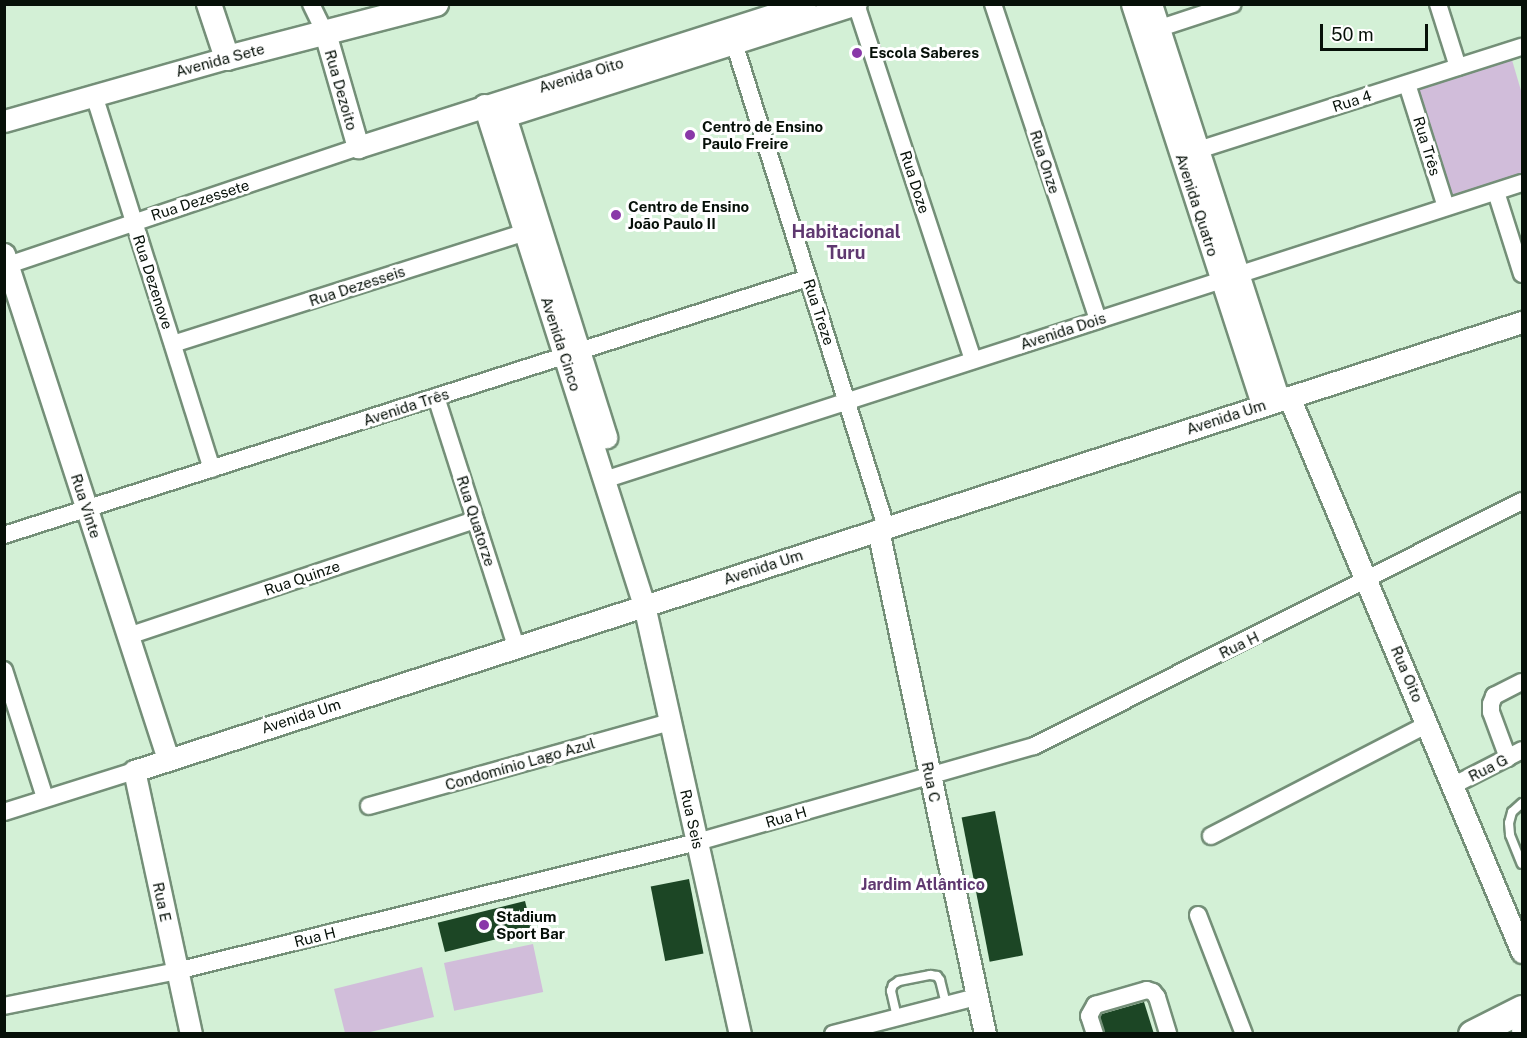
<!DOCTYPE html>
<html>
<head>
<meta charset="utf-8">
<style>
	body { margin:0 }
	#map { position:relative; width:1527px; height:1038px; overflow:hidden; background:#d3f0d6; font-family:"Public Sans",sans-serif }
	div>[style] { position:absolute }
	.green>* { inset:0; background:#d1bdda; transform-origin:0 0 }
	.building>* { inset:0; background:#1c4625; transform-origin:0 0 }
	.roads { filter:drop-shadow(2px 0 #748f78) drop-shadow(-2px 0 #748f78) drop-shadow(0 2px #748f78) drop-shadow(0 -2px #748f78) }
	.service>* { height:8px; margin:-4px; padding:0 4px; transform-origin:4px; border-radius:4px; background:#fff }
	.minor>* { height:16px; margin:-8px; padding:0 8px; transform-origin:8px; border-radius:8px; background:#fff }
	.tertiary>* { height:21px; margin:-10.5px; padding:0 10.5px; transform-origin:10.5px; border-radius:10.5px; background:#fff }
	.secondary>* { height:24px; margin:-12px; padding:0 12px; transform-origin:12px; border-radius:12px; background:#fff }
	.primary>* { height:27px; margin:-13.5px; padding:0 13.5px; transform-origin:13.5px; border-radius:13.5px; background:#fff }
	.dots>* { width:16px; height:16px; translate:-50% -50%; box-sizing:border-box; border:3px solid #fff; border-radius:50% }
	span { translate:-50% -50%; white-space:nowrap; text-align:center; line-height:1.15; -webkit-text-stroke:6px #fff; paint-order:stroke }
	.poi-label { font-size:15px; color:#061008; font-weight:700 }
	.left { translate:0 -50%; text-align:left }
	.street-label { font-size:15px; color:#061008 }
	.neighbourhood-label { font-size:16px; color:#5f3870; font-weight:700 }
	.quarter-label { font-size:18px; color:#5f3870; font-weight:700 }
	.frame { position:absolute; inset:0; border:6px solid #061008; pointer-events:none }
	.scale { position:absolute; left:1320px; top:24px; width:108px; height:27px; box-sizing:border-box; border:3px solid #061008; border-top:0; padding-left:8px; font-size:18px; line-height:21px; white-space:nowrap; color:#061008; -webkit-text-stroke:4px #fff; paint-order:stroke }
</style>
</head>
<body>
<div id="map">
	<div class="green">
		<i style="clip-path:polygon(1512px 60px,1522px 94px,1522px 176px,1448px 201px,1413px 92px)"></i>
		<i style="left:533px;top:944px;width:49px;height:91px;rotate:78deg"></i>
		<i style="clip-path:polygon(422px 967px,434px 1017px,366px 1033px,345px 1033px,334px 989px)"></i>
	</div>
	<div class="building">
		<i style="left:995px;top:811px;width:147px;height:34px;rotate:79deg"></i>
		<i style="left:689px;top:879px;width:76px;height:39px;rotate:79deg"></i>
		<i style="left:525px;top:901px;width:30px;height:90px;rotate:76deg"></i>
		<i style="clip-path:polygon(1144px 1002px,1154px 1034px,1105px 1034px,1100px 1017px,1102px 1014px)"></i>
	</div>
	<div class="roads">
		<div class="service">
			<i style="left:1522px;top:803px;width:13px;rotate:138deg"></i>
			<i style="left:1512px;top:812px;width:11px;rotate:105deg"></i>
			<i style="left:1509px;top:823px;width:12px;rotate:85deg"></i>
			<i style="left:1510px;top:835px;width:31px;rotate:68deg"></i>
			<i style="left:897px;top:1017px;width:27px;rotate:-103deg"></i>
			<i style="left:891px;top:991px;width:6px;rotate:-72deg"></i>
			<i style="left:893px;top:985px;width:7px;rotate:-34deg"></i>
			<i style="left:899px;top:981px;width:32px;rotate:-11deg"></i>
			<i style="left:930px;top:975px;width:7px;rotate:8deg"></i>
			<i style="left:937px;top:976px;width:5px;rotate:53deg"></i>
			<i style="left:940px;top:980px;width:25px;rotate:76deg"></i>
		</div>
		<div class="minor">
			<i style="left:311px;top:4px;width:32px;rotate:64deg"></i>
			<i style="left:856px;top:4px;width:375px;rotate:71.8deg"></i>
			<i style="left:993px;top:4px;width:333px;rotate:71.6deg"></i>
			<i style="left:1438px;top:4px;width:66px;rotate:72.4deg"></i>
			<i style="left:1148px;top:32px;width:89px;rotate:-18.2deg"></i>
			<i style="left:731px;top:33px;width:518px;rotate:72.58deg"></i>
			<i style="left:1407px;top:84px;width:129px;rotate:72.4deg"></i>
			<i style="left:94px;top:95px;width:392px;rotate:72.5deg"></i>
			<i style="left:1189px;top:153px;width:349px;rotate:-17.7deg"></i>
			<i style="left:1496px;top:192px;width:86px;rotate:72.4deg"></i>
			<i style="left:8px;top:265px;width:369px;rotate:-18.6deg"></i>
			<i style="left:173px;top:344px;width:380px;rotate:-17.6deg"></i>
			<i style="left:436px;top:397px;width:262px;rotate:72.2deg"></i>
			<i style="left:604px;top:480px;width:965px;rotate:-17.93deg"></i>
			<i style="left:4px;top:535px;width:844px;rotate:-17.73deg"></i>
			<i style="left:128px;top:636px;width:366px;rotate:-18.5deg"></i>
			<i style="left:4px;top:670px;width:134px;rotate:72.2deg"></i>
			<i style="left:1508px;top:758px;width:49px;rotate:-110.3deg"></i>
			<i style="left:1491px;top:712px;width:8px;rotate:-90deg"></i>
			<i style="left:1491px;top:704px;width:9px;rotate:-69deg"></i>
			<i style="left:1494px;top:696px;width:31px;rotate:-27deg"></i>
			<i style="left:1454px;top:785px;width:76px;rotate:-27.2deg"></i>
			<i style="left:369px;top:806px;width:313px;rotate:-15.6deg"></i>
			<i style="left:4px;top:812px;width:136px;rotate:-17.5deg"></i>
			<i style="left:1211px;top:836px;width:244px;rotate:-27.3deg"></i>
			<i style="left:1198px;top:915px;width:128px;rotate:68.9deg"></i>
			<i style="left:4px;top:1006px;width:177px;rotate:-11.4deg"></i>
			<i style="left:177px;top:971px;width:536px;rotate:-13.93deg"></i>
			<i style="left:697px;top:842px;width:350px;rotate:-15.9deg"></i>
			<i style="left:1034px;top:746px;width:546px;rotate:-26.66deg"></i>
			<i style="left:1520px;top:1031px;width:3px;rotate:72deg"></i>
			<i style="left:833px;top:1034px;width:148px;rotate:-14.5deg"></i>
			<i style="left:1095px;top:1034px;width:19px;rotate:-108deg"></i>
			<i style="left:1089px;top:1016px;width:13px;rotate:-61deg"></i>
			<i style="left:1095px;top:1005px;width:54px;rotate:-16.1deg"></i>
			<i style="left:1147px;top:990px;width:6px;rotate:18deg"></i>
			<i style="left:1153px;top:992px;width:6px;rotate:51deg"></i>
			<i style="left:1157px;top:997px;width:39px;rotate:73deg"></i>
		</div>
		<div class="tertiary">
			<i style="left:1132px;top:4px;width:422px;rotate:72deg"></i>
			<i style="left:1151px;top:4px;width:416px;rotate:72.1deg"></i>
			<i style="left:325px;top:33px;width:119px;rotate:73.9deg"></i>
			<i style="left:358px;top:147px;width:469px;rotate:-17.7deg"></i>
			<i style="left:484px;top:105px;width:525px;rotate:72.26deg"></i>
			<i style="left:644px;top:605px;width:440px;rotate:77.4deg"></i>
			<i style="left:493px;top:110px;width:13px;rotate:27deg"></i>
			<i style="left:505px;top:116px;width:368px;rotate:-17.7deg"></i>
			<i style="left:505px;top:116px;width:337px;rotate:72.5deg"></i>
			<i style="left:4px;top:121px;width:232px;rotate:-15.8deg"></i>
			<i style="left:4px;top:254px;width:531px;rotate:72.01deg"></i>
			<i style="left:1289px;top:397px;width:602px;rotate:67.23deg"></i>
			<i style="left:878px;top:530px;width:515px;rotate:78.01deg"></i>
			<i style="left:191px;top:1034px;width:269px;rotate:-102.2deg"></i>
			<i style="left:134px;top:771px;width:1459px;rotate:-17.93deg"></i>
		</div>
		<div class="secondary">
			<i style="left:209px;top:4px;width:57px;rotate:71.6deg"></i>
			<i style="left:227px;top:58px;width:216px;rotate:-14.5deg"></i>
		</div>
		<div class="primary">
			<i style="left:1472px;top:1034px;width:56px;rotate:-26.6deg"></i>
		</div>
	</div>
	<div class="dots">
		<i style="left:857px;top:53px;background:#8938a8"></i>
		<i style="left:690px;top:135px;background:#8938a8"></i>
		<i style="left:616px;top:215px;background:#8938a8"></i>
		<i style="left:484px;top:925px;background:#8938a8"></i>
	</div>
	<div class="poi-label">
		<span class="left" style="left:869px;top:53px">Escola Saberes</span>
		<span class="left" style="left:702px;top:135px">Centro de Ensino<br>Paulo Freire</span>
		<span class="left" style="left:628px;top:215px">Centro de Ensino<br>João Paulo II</span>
		<span class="left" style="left:496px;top:925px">Stadium<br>Sport Bar</span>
	</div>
	<div class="street-label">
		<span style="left:220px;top:60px;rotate:-15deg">Avenida Sete</span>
		<span style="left:581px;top:75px;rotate:-17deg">Avenida Oito</span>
		<span style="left:341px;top:90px;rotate:74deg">Rua Dezoito</span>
		<span style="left:1352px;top:101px;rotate:-18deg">Rua 4</span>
		<span style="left:1427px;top:146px;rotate:73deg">Rua Três</span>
		<span style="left:1045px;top:162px;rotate:72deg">Rua Onze</span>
		<span style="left:915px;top:182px;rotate:72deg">Rua Doze</span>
		<span style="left:200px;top:200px;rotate:-18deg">Rua Dezessete</span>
		<span style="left:1197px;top:205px;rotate:72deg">Avenida Quatro</span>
		<span style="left:153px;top:282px;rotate:72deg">Rua Dezenove</span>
		<span style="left:357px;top:286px;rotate:-18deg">Rua Dezesseis</span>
		<span style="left:819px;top:312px;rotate:72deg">Rua Treze</span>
		<span style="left:1063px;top:331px;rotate:-18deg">Avenida Dois</span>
		<span style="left:561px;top:344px;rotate:72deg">Avenida Cinco</span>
		<span style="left:406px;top:407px;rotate:-18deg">Avenida Três</span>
		<span style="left:1226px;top:417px;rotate:-18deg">Avenida Um</span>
		<span style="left:86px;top:506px;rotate:72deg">Rua Vinte</span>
		<span style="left:476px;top:521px;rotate:72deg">Rua Quatorze</span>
		<span style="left:763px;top:567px;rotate:-18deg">Avenida Um</span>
		<span style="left:302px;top:578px;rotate:-19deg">Rua Quinze</span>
		<span style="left:1239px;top:645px;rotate:-26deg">Rua H</span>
		<span style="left:1407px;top:674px;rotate:67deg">Rua Oito</span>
		<span style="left:301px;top:716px;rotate:-18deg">Avenida Um</span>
		<span style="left:520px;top:764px;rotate:-16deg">Condomínio Lago Azul</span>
		<span style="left:1488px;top:768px;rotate:-27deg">Rua G</span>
		<span style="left:931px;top:782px;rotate:78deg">Rua C</span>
		<span style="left:786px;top:817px;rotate:-16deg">Rua H</span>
		<span style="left:692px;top:819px;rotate:77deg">Rua Seis</span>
		<span style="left:162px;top:902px;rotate:78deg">Rua E</span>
		<span style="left:315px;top:937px;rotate:-14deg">Rua H</span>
	</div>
	<div class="neighbourhood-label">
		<span style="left:923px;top:885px">Jardim Atlântico</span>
	</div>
	<div class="quarter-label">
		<span style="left:846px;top:243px">Habitacional<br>Turu</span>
	</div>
	<div class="frame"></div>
	<div class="scale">50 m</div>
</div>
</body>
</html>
